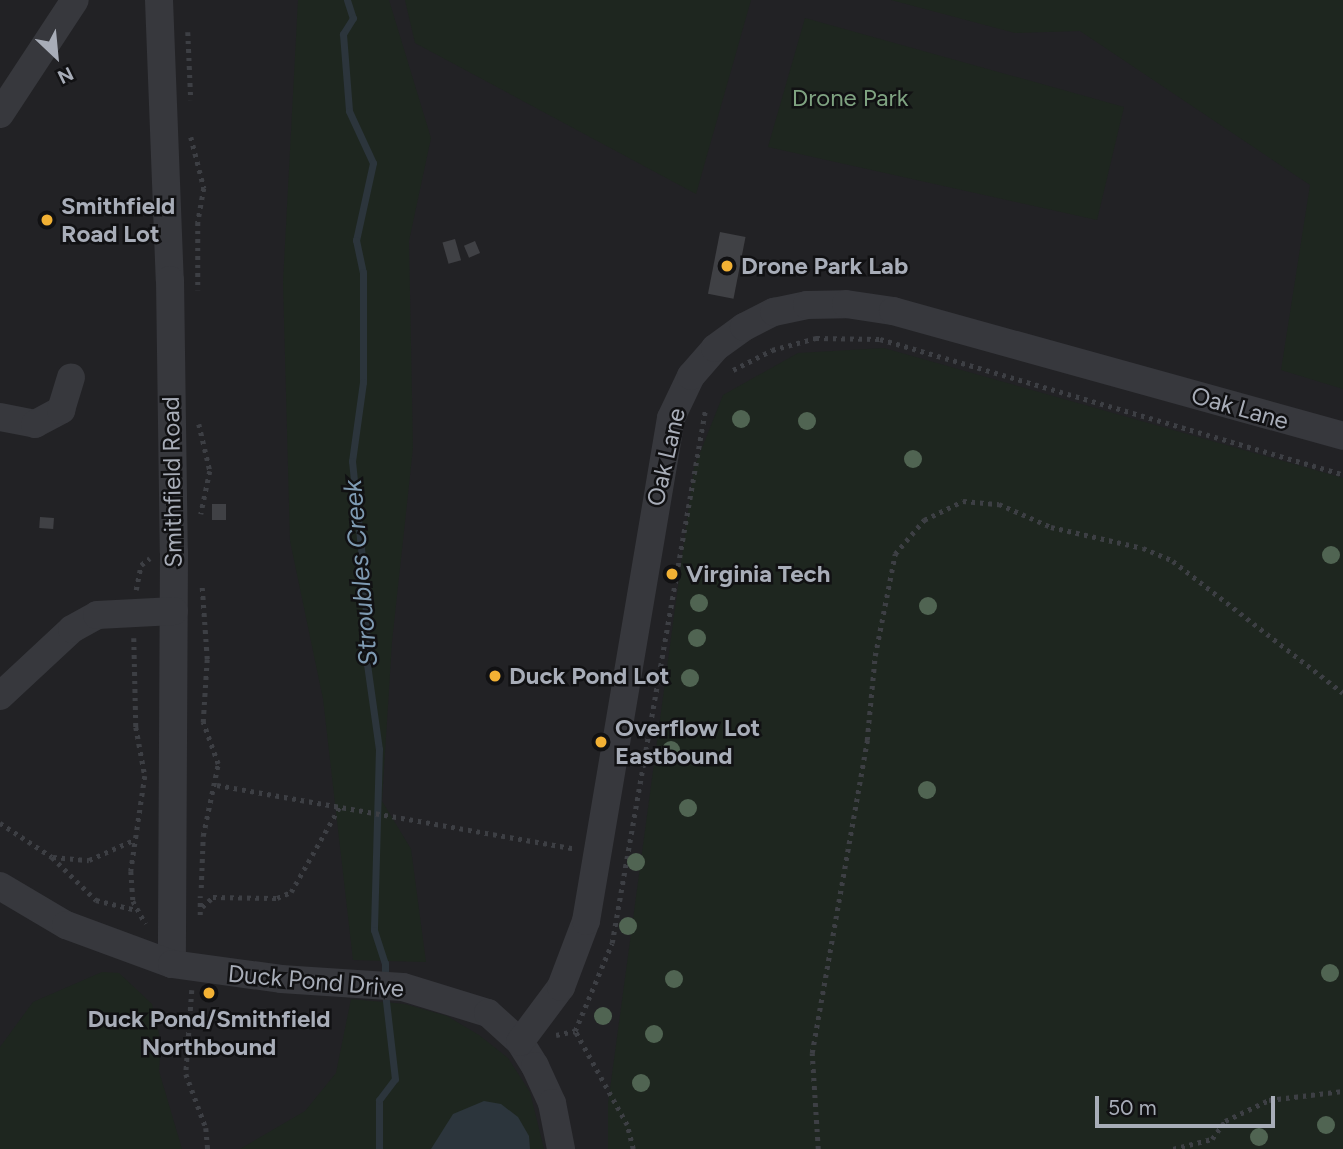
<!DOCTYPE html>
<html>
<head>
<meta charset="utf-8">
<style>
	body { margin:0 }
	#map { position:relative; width:1343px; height:1149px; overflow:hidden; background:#161618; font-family:Figtree,sans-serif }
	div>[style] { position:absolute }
	.built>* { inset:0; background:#222225; transform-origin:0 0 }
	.green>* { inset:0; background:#1e261f }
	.water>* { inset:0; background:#2c353c }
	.stream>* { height:7px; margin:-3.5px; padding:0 3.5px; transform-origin:3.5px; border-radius:3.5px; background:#2c353c }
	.building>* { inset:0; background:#404145; transform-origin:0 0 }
	.path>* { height:4.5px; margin-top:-2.25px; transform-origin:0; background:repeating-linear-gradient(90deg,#3d3f44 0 3.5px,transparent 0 8.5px) }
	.minor>* { height:28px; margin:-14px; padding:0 14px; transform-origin:14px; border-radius:14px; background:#37383d }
	.trees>* { width:18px; height:18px; margin:-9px; border-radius:50%; background:#506452 }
	.dots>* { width:19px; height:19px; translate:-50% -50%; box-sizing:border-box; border:4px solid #111113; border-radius:50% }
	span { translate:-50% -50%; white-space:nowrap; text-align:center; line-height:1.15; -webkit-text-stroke:5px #111113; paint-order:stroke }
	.park-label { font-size:24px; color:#7fa381 }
	.poi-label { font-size:24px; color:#a8adb8; font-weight:700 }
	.left { translate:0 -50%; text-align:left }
	.street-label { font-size:24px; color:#a8adb8 }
	.water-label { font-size:26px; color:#7f9bb3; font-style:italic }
	.north { position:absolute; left:21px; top:21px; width:70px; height:70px; -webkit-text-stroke:5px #111113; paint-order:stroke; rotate:154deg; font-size:19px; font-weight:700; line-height:28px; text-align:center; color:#a8adb8 }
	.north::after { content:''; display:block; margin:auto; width:24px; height:32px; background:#a8adb8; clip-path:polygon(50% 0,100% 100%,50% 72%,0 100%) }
	.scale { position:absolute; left:1095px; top:1096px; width:180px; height:32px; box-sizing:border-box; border:4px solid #a8adb8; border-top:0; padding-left:9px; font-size:21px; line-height:24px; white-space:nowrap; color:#a8adb8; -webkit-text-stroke:5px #111113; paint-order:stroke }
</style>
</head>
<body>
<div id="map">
	<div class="built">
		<i style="left:0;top:0;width:1343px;height:1149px"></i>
	</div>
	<div class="green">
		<i style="clip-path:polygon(298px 0,389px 0,431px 138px,409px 241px,413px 448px,392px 642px,382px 801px,411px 849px,426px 962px,353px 960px,323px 699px,290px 541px,283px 282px)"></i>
		<i style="clip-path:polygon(405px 0,751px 0,696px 194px,415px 43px)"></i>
		<i style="clip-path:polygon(891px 0,1343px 0,1343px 389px,1281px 370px,1310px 185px,1080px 31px,1015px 33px)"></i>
		<i style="clip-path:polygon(805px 18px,1124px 107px,1097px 220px,768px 147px)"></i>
		<i style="clip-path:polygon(884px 348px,1343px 478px,1343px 1149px,608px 1149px,608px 1104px,694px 468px,723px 395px,798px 353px)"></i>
		<i style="clip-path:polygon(102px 972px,119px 973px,152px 1004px,161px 1042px,159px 1071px,182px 1149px,0 1149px,0 1047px,33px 1002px)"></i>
		<i style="clip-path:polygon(351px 999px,405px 1004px,447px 1016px,479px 1035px,508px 1058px,530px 1092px,544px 1149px,240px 1149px,305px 1111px,336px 1073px)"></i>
	</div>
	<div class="water">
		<i style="clip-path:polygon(484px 1101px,501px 1104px,518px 1117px,529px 1136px,530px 1149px,431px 1149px,453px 1114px)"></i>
	</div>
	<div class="stream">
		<i style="left:347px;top:0;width:19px;rotate:72deg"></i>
		<i style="left:353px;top:18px;width:19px;rotate:122deg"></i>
		<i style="left:343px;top:34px;width:77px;rotate:85.5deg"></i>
		<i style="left:349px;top:111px;width:57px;rotate:65.2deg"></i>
		<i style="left:373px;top:163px;width:79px;rotate:102.4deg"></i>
		<i style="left:356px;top:240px;width:33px;rotate:78deg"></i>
		<i style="left:363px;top:272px;width:110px;rotate:90deg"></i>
		<i style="left:363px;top:382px;width:80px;rotate:97.9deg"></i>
		<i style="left:352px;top:461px;width:126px;rotate:84.1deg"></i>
		<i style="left:365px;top:586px;width:78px;rotate:88.5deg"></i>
		<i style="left:367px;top:664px;width:86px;rotate:82deg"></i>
		<i style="left:379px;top:749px;width:181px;rotate:91.6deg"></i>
		<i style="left:374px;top:930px;width:35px;rotate:72deg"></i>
		<i style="left:385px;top:963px;width:17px;rotate:90deg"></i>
		<i style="left:379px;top:1149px;width:49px;rotate:-90deg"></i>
		<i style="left:379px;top:1100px;width:26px;rotate:-53deg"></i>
		<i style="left:395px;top:1079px;width:88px;rotate:-96.6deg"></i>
	</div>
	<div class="building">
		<i style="left:720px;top:232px;width:26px;height:63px;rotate:11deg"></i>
		<i style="left:455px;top:239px;width:22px;height:13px;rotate:74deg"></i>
		<i style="left:475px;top:241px;width:13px;height:12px;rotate:67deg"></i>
		<i style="left:212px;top:504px;width:14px;height:16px"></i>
		<i style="left:40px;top:517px;width:14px;height:11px;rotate:4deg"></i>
	</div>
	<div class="path">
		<i style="left:188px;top:32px;width:68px;rotate:87.5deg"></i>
		<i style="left:191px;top:137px;width:53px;rotate:75.7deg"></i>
		<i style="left:204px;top:188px;width:35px;rotate:100deg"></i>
		<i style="left:198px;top:222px;width:68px;rotate:90deg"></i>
		<i style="left:733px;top:370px;width:44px;rotate:-27.1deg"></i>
		<i style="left:772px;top:350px;width:46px;rotate:-15.3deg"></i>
		<i style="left:816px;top:338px;width:64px;rotate:0.9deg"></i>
		<i style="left:880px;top:339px;width:482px;rotate:16.3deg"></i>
		<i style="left:199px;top:424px;width:48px;rotate:76.8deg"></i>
		<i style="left:210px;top:471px;width:44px;rotate:101.8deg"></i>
		<i style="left:136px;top:590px;width:25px;rotate:-79deg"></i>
		<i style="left:141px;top:565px;width:11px;rotate:-38deg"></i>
		<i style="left:134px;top:638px;width:89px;rotate:88.7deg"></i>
		<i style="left:136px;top:727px;width:50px;rotate:79.6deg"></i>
		<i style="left:145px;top:776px;width:96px;rotate:98.4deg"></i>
		<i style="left:131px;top:871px;width:30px;rotate:86deg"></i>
		<i style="left:133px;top:901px;width:26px;rotate:61deg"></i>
		<i style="left:217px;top:785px;width:364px;rotate:10.1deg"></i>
		<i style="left:0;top:823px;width:62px;rotate:33.2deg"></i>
		<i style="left:52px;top:857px;width:62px;rotate:44.3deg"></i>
		<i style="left:96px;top:900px;width:41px;rotate:14deg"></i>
		<i style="left:53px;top:857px;width:36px;rotate:5deg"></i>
		<i style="left:89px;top:860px;width:49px;rotate:-24deg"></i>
		<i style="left:201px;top:888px;width:52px;rotate:-87.8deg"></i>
		<i style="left:203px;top:836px;width:74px;rotate:-78.2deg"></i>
		<i style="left:218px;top:764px;width:45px;rotate:-109.7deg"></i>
		<i style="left:203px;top:722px;width:63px;rotate:-86.4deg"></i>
		<i style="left:207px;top:659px;width:72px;rotate:-94deg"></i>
		<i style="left:202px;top:907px;width:15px;rotate:-42deg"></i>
		<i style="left:213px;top:897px;width:64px;rotate:0.9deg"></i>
		<i style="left:277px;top:898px;width:15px;rotate:-23deg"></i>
		<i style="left:291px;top:892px;width:99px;rotate:-60.3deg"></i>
		<i style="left:200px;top:915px;width:19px;rotate:-90deg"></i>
		<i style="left:192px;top:990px;width:84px;rotate:94.1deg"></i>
		<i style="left:186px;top:1074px;width:58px;rotate:69.7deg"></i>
		<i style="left:206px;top:1128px;width:21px;rotate:85deg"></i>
		<i style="left:556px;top:1035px;width:19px;rotate:-12deg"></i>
		<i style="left:633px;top:1149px;width:25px;rotate:-104deg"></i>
		<i style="left:627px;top:1125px;width:107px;rotate:-119deg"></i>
		<i style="left:575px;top:1031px;width:95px;rotate:-67.2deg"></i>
		<i style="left:612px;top:943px;width:540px;rotate:-80.08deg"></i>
		<i style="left:818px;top:1149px;width:96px;rotate:-93.6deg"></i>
		<i style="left:812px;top:1053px;width:318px;rotate:-80deg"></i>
		<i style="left:867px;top:740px;width:84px;rotate:-84.6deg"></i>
		<i style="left:875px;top:656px;width:104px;rotate:-78.9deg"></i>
		<i style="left:895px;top:554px;width:45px;rotate:-49.5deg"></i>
		<i style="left:924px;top:520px;width:43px;rotate:-26deg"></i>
		<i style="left:963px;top:501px;width:36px;rotate:5deg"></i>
		<i style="left:999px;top:504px;width:57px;rotate:23.9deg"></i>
		<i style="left:1051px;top:527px;width:94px;rotate:12.9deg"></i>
		<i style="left:1143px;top:548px;width:33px;rotate:23deg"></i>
		<i style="left:1173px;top:561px;width:215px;rotate:37.8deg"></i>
		<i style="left:1173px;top:1149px;width:40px;rotate:-14.4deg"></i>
		<i style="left:1212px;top:1139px;width:22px;rotate:-54deg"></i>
		<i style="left:1225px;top:1121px;width:49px;rotate:-25.5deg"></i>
		<i style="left:1269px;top:1100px;width:75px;rotate:-6.9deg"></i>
	</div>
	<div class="minor">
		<i style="left:159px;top:0;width:280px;rotate:87.8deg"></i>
		<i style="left:170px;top:280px;width:272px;rotate:89.2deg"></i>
		<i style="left:174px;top:552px;width:412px;rotate:90.3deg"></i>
		<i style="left:0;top:114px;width:136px;rotate:-56.7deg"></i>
		<i style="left:0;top:417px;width:36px;rotate:11deg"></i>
		<i style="left:35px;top:424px;width:30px;rotate:-28deg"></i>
		<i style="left:61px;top:410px;width:34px;rotate:-73deg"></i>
		<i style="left:0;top:696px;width:98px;rotate:-42.9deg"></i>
		<i style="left:72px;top:629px;width:29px;rotate:-29deg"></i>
		<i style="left:97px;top:615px;width:77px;rotate:-3deg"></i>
		<i style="left:0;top:886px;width:77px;rotate:30.6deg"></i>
		<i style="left:66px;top:925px;width:113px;rotate:20.2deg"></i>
		<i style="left:172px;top:964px;width:110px;rotate:7.8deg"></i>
		<i style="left:281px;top:979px;width:122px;rotate:3.8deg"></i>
		<i style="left:403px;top:987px;width:89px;rotate:17deg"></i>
		<i style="left:488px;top:1013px;width:43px;rotate:42.2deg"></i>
		<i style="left:520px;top:1042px;width:28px;rotate:58deg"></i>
		<i style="left:535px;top:1066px;width:41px;rotate:65.3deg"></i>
		<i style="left:552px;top:1103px;width:47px;rotate:78.9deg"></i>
		<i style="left:520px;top:1042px;width:69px;rotate:-53.3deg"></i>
		<i style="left:561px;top:987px;width:71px;rotate:-69.3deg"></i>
		<i style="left:586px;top:921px;width:510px;rotate:-80.41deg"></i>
		<i style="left:671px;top:418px;width:47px;rotate:-64.5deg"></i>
		<i style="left:691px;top:376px;width:37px;rotate:-49deg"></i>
		<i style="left:715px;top:348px;width:36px;rotate:-36deg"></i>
		<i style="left:744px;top:327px;width:34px;rotate:-27deg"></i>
		<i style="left:774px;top:312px;width:34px;rotate:-12deg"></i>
		<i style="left:807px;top:305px;width:39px;rotate:-1deg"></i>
		<i style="left:846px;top:304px;width:48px;rotate:8.5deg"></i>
		<i style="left:893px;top:311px;width:467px;rotate:15.5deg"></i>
	</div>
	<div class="trees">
		<i style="left:741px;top:419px"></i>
		<i style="left:807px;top:421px"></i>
		<i style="left:913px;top:459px"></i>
		<i style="left:1331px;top:555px"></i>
		<i style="left:699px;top:603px"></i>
		<i style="left:928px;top:606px"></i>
		<i style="left:697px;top:638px"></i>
		<i style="left:690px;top:678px"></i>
		<i style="left:671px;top:750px"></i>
		<i style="left:927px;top:790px"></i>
		<i style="left:688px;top:808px"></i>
		<i style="left:636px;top:862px"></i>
		<i style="left:628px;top:926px"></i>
		<i style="left:1330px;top:973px"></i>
		<i style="left:674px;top:979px"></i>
		<i style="left:603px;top:1016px"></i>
		<i style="left:654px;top:1034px"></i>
		<i style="left:641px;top:1083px"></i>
		<i style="left:1326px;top:1125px"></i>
		<i style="left:1259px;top:1137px"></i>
	</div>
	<div class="dots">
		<i style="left:47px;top:220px;background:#f2b134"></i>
		<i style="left:727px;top:266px;background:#f2b134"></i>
		<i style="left:672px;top:574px;background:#f2b134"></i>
		<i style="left:495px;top:676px;background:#f2b134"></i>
		<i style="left:601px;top:742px;background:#f2b134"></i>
		<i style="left:209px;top:993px;background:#f2b134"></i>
	</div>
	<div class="park-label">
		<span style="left:850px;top:98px">Drone Park</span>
	</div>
	<div class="poi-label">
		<span class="left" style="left:61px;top:220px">Smithfield<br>Road Lot</span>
		<span class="left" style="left:741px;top:266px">Drone Park Lab</span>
		<span class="left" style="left:686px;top:574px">Virginia Tech</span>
		<span class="left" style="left:509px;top:676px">Duck Pond Lot</span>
		<span class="left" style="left:615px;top:742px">Overflow Lot<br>Eastbound</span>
		<span style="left:209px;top:1033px">Duck Pond/Smithfield<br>Northbound</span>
	</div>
	<div class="street-label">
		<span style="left:1240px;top:408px;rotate:16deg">Oak Lane</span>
		<span style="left:666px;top:457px;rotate:-77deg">Oak Lane</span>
		<span style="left:172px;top:482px;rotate:-91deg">Smithfield Road</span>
		<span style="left:316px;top:981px;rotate:5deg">Duck Pond Drive</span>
	</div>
	<div class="water-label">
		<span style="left:361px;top:573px;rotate:-95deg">Stroubles Creek</span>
	</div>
	<div class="north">N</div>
	<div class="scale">50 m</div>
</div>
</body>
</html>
